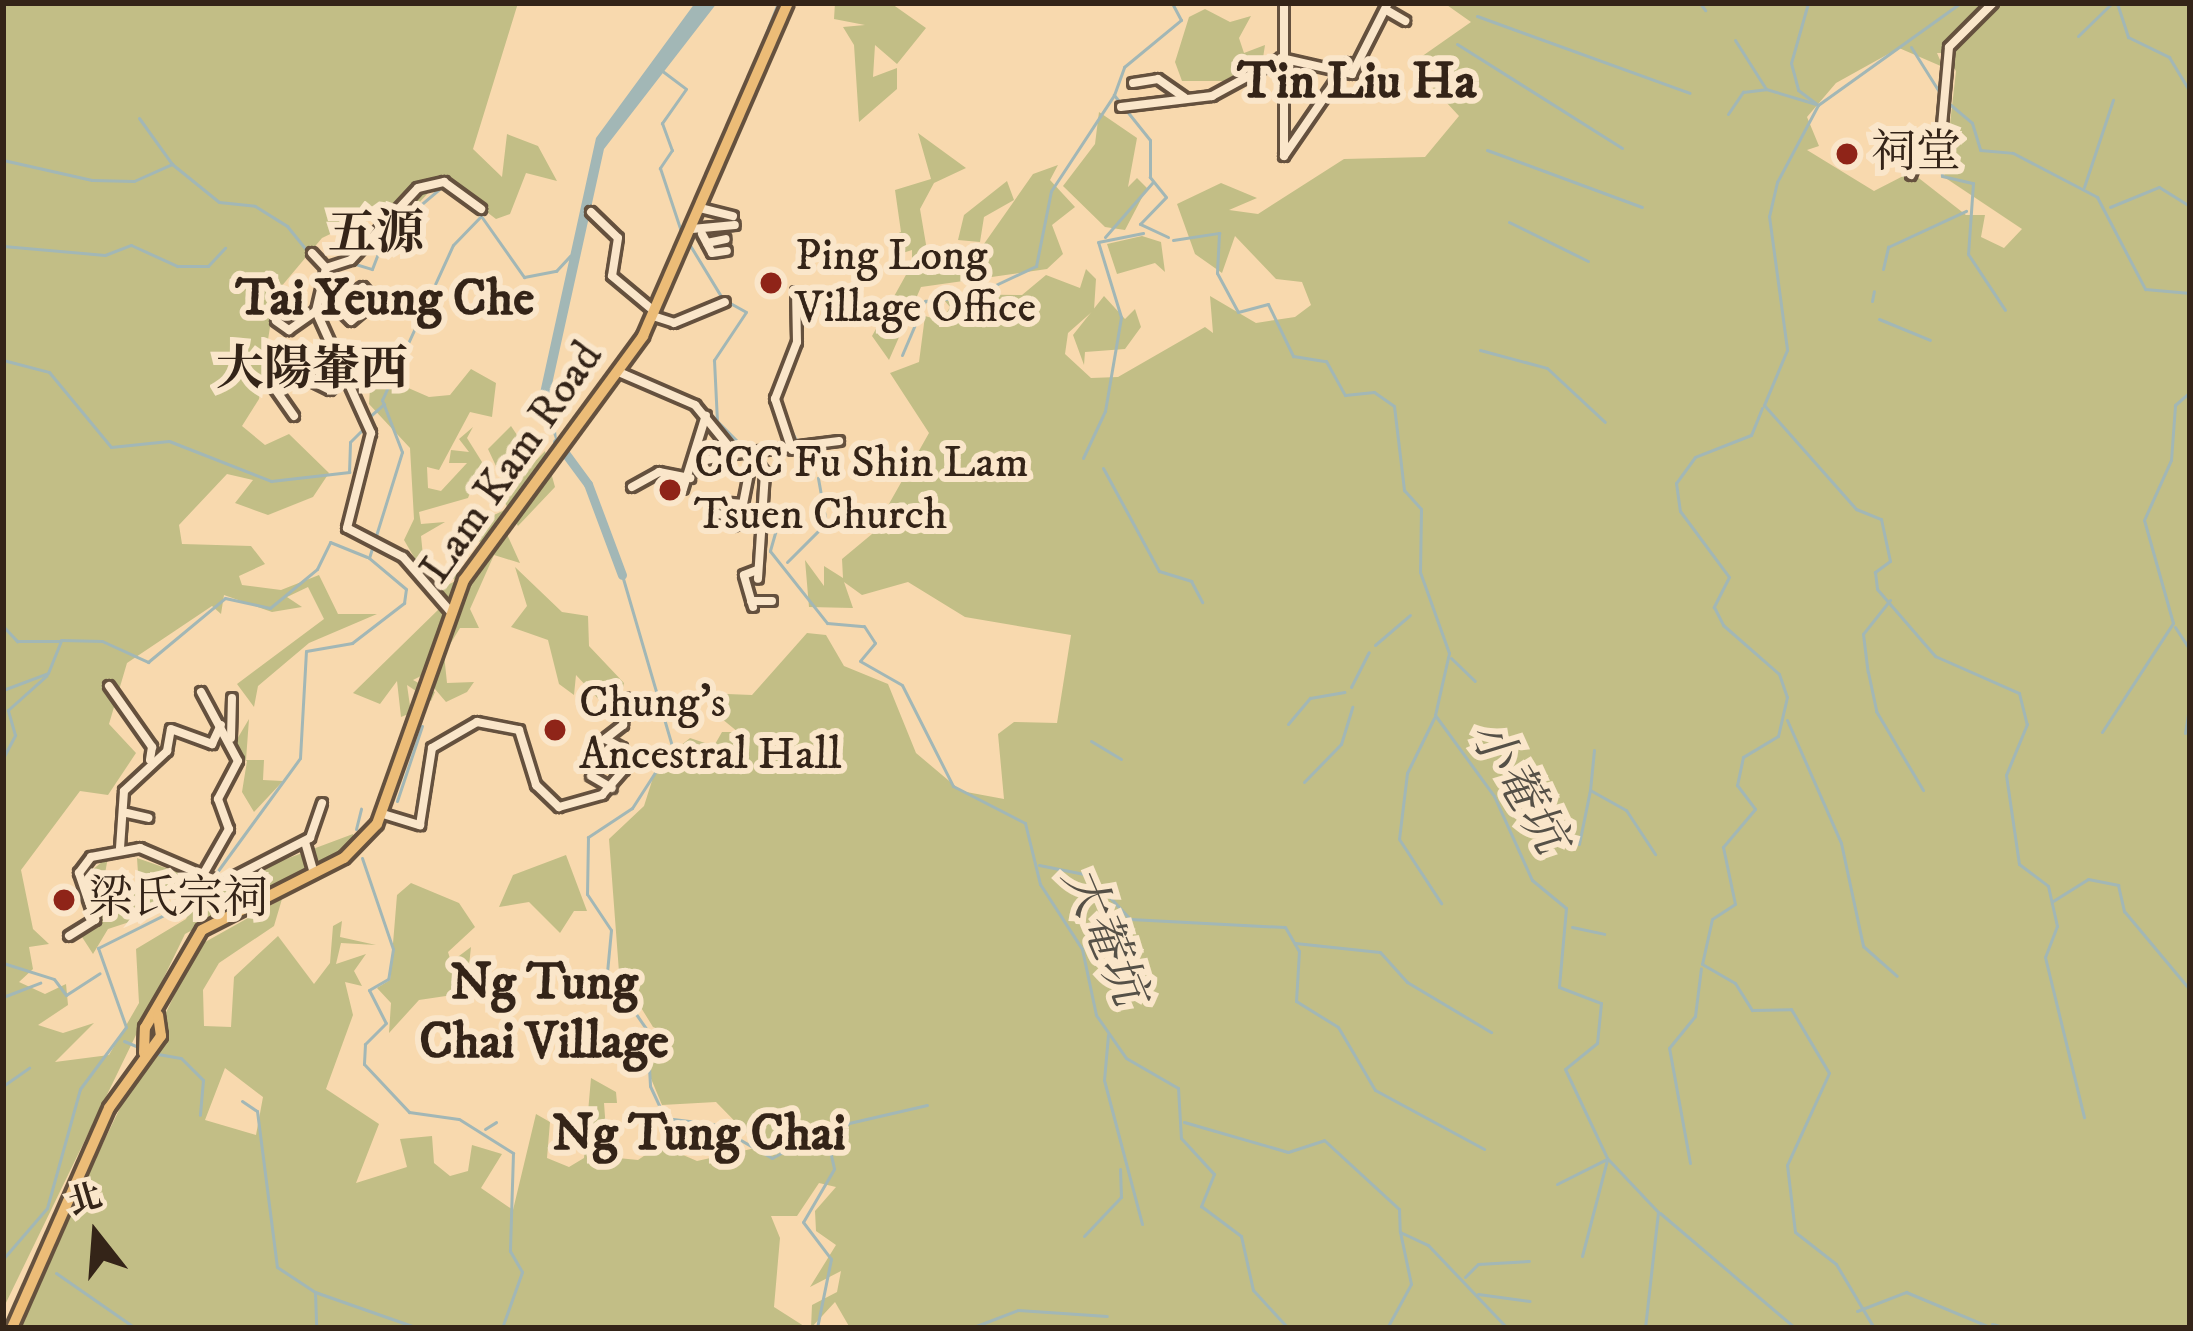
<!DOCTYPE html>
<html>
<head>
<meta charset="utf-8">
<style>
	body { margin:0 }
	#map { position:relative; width:2193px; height:1331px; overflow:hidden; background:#f8d9ae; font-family:"IM FELL DW Pica","Noto Serif TC",serif }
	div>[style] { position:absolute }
	.green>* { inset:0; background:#c2be86 }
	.water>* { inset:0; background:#a2b7b6 }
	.stream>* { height:3px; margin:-1.5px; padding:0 1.5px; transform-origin:1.5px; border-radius:1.5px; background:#a2b7b6 }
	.river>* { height:9px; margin:-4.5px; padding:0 4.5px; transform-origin:4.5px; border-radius:4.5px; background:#a2b7b6 }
	.roads { filter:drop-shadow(3px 0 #65513e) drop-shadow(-3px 0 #65513e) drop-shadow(0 3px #65513e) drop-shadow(0 -3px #65513e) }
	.minor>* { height:8px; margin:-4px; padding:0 4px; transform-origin:4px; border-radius:4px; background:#fae6ca }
	.major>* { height:10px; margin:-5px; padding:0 5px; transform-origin:5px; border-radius:5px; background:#ecbc77 }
	.dots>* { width:33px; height:33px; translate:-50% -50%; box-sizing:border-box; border:6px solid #fae6ca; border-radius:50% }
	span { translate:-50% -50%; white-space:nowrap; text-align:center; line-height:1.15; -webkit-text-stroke:12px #fae6ca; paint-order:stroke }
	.poi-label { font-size:45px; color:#342418 }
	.left { translate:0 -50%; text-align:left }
	.street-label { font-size:45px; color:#342418 }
	.neighbourhood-label { font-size:48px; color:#342418; font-weight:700 }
	.water-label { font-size:48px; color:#555047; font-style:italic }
	.quarter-label { font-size:51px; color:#342418; font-weight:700 }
	.frame { position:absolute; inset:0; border:6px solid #342418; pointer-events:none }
	.north { position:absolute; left:36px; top:1175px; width:120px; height:120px; -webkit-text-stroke:9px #fae6ca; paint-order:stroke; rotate:343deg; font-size:33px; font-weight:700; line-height:48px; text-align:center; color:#342418 }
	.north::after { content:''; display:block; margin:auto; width:42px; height:54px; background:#342418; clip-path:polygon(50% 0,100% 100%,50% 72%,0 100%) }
</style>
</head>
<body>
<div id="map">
	<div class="green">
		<i style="clip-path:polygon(3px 3px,518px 3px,473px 149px,502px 177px,507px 134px,538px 146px,557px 181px,526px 173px,510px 214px,496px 219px,442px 178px,417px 205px,397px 202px,322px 238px,275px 294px,259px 399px,242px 426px,265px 445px,289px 434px,329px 473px,313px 497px,268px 515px,235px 503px,253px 480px,227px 474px,179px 525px,182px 544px,251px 546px,265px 564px,239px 576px,242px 585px,281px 590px,319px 575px,338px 614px,377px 614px,309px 643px,258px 686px,254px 707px,237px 684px,324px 619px,308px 587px,287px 597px,302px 607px,272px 612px,224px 595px,221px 614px,212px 606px,127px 663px,109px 724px,136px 753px,108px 795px,80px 791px,21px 870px,33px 929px,49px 944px,29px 947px,33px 969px,19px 982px,45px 994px,66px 984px,68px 1005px,38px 1025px,63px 1033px,94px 1023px,55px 1062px,109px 1055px,139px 1003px,136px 949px,186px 919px,207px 874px,227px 881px,353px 834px,354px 843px,185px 934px,3px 1309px)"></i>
		<i style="clip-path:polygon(835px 3px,892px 4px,926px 28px,897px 64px,875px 45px,873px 77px,897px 68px,897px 89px,859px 122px,854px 45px,843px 27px,865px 25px,834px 19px)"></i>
		<i style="clip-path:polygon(evenodd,1444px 3px,2190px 3px,2190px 1328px,850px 1328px,835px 1302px,811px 1328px,812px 1305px,837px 1292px,841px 1271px,810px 1287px,836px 1245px,816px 1231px,815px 1211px,836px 1187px,819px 1183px,797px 1216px,771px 1216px,780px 1238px,774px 1307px,807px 1328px,14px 1328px,198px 946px,282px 899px,274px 926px,219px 963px,203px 990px,204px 1026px,231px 1027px,234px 977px,278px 936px,314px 984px,330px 963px,333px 926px,342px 921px,340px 937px,376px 945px,341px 943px,336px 964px,366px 954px,354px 971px,362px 986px,345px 982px,353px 1015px,326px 1089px,379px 1124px,356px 1183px,407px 1167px,400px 1139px,432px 1136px,434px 1163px,450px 1176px,468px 1171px,472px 1145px,502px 1154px,481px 1188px,513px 1210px,536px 1114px,550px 1122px,547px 1158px,569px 1167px,584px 1158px,591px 1078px,616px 1092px,617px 1103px,604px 1103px,608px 1157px,638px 1160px,660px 1145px,697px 1161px,760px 1147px,716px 1102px,662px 1105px,647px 1069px,652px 1040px,667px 1043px,669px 1033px,653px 1027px,619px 972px,609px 839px,644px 806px,657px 765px,690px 738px,714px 746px,722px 732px,738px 732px,716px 714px,727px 694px,752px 695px,807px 633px,826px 635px,844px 666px,888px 684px,916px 753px,961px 791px,1004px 799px,998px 734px,1014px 722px,1057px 723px,1071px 635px,965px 617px,908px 582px,862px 595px,844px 582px,853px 608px,809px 607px,805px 560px,824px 586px,824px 566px,843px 578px,842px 559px,872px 534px,929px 433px,890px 373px,919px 362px,925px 316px,942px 321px,950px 307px,939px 294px,1022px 295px,1046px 275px,1080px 288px,1086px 269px,1096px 279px,1094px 310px,1068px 333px,1065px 354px,1091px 378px,1118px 377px,1205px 327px,1213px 333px,1210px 296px,1256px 323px,1295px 317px,1311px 305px,1302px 282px,1276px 279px,1235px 236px,1222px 273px,1195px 254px,1177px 204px,1221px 183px,1257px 198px,1229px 210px,1258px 214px,1344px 159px,1425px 157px,1459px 116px,1433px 88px,1450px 57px,1428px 68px,1421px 57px,1471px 22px,1444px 3px,1899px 48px,1943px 67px,1937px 53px,1944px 53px,1956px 71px,1944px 177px,2022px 229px,2004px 248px,1981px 237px,1985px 215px,1966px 215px,1911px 172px,1874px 191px,1807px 150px,1819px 146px,1807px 117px,1836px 83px,1899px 48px,1444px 3px,225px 1068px,263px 1097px,256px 1135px,205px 1120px,225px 1068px)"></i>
		<i style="clip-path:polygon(1205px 9px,1230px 22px,1251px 16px,1239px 38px,1244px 53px,1265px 45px,1263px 58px,1224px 81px,1182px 81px,1175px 62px,1189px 17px)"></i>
		<i style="clip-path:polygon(1099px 112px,1137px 138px,1128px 187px,1137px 178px,1147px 188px,1125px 230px,1105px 227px,1063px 186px,1095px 144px)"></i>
		<i style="clip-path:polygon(918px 133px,966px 168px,934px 183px,920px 209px,930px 268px,947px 247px,979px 251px,1033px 174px,1058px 165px,1050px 180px,1075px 207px,1052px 225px,1063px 254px,1047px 269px,921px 287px,889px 360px,872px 336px,912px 264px,912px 250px,893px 256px,887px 238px,901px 232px,895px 190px,931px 179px)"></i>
		<i style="clip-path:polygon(1007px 181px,1014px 200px,984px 217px,980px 242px,958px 240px,964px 215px)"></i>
		<i style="clip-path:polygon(1142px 236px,1161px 242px,1165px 272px,1155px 263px,1117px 274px,1107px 244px)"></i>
		<i style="clip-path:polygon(1104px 296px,1125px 319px,1135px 309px,1141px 327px,1125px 349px,1085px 352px,1084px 365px,1073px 335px)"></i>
		<i style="clip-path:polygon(372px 355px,381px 366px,397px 362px,406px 387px,429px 397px,450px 395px,471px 369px,496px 383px,492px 417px,470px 412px,439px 470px,427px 467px,428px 488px,441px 491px,467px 463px,449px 463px,451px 450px,469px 452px,459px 439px,473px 427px,467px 438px,482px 462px,468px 498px,419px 512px,421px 524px,445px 522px,421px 536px,425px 576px,404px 540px,414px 519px,410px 448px,369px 404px)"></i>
		<i style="clip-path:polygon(511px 426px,527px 450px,521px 476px,545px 451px,555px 487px,518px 526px,504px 501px,519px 476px,502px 479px,488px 449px)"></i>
		<i style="clip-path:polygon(511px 507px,500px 519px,520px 563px,494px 555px,470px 609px,479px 628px,460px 628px,444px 654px,447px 683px,474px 682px,467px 692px,446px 702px,423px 675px,413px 680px,435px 692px,431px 701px,407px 685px,411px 713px,401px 717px,397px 681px,380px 704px,353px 693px,440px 608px,432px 592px,456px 581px,443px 569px,464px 573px,482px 542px,462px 539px,464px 529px)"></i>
		<i style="clip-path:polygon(515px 567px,562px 612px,588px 616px,589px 646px,624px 683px,616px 718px,576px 675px,574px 695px,559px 684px,548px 640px,511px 627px,527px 606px)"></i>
		<i style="clip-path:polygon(249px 719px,246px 760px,264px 760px,263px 780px,283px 781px,254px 812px,242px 792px,247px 761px,230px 751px)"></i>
		<i style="clip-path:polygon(566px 855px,587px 911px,574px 911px,560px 933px,529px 902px,499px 907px,513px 875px)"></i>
		<i style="clip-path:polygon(137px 858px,186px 875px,156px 899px,160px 912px,108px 929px,93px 954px,82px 937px,99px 909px,86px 875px,108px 857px,102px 890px,125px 893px,139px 888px)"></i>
		<i style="clip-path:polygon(411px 883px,459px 903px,475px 927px,448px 952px,451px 962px,471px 947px,466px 993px,419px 1000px,389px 1033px,391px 1003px,377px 988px,390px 980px,397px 895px)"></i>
	</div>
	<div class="water">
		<i style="clip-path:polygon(695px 3px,717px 3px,604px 149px,551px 389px,558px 448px,540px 393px,596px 138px)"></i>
	</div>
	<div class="stream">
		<i style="left:1700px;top:3px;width:9px;rotate:54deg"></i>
		<i style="left:1808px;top:3px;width:62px;rotate:105.8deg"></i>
		<i style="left:1791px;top:63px;width:28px;rotate:75deg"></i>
		<i style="left:1798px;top:90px;width:25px;rotate:37deg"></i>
		<i style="left:2117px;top:3px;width:36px;rotate:72deg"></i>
		<i style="left:2128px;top:37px;width:46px;rotate:26deg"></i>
		<i style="left:2169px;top:57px;width:41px;rotate:59deg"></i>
		<i style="left:1959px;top:4px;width:173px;rotate:144.4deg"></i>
		<i style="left:1818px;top:105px;width:87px;rotate:118deg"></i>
		<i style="left:1777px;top:182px;width:35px;rotate:103deg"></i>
		<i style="left:1769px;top:216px;width:135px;rotate:82.3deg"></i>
		<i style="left:1787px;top:350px;width:60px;rotate:112.7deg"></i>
		<i style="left:1764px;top:405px;width:139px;rotate:48.5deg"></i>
		<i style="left:1856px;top:509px;width:27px;rotate:22deg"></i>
		<i style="left:1881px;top:519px;width:43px;rotate:77.9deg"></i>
		<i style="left:1890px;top:561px;width:19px;rotate:144deg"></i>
		<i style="left:1875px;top:572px;width:17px;rotate:83deg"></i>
		<i style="left:1877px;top:589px;width:89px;rotate:49.1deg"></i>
		<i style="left:1935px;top:656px;width:92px;rotate:23.8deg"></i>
		<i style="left:2019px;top:693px;width:32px;rotate:76deg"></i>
		<i style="left:2027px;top:724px;width:55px;rotate:112.4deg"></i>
		<i style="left:2006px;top:775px;width:90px;rotate:81.7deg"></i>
		<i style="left:2019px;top:864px;width:36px;rotate:37deg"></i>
		<i style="left:2048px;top:886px;width:41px;rotate:77.3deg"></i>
		<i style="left:2057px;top:926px;width:33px;rotate:111deg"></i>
		<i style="left:2045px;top:957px;width:165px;rotate:76.3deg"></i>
		<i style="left:1477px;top:16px;width:226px;rotate:19.9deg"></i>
		<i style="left:2078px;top:36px;width:47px;rotate:-44.1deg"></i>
		<i style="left:1735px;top:40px;width:58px;rotate:57.7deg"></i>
		<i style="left:763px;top:41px;width:41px;rotate:-68.5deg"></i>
		<i style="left:1457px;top:44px;width:195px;rotate:32.2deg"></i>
		<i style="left:1911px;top:47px;width:54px;rotate:57.8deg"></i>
		<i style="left:661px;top:70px;width:31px;rotate:37deg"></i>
		<i style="left:686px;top:89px;width:42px;rotate:125.2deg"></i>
		<i style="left:662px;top:123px;width:29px;rotate:70deg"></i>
		<i style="left:672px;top:150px;width:22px;rotate:124deg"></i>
		<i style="left:660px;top:168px;width:70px;rotate:71.6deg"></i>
		<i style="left:1946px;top:101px;width:34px;rotate:40deg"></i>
		<i style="left:1972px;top:123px;width:28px;rotate:73deg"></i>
		<i style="left:1980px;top:150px;width:33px;rotate:5deg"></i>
		<i style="left:2013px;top:153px;width:95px;rotate:27.6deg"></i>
		<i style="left:2097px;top:197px;width:104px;rotate:62.4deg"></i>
		<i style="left:2145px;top:289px;width:45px;rotate:5.1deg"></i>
		<i style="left:1728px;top:114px;width:27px;rotate:-56deg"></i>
		<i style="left:1743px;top:92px;width:23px;rotate:-7deg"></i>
		<i style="left:1766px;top:89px;width:52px;rotate:16.7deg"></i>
		<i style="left:139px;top:118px;width:57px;rotate:54.3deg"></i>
		<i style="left:1487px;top:150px;width:165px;rotate:20.2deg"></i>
		<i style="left:1941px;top:150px;width:26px;rotate:88deg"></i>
		<i style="left:1942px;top:176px;width:32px;rotate:13deg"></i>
		<i style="left:1973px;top:183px;width:71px;rotate:94deg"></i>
		<i style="left:1968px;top:254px;width:67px;rotate:56.5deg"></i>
		<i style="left:3px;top:160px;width:91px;rotate:12.7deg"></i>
		<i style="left:92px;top:180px;width:42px;rotate:1.4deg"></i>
		<i style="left:134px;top:181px;width:42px;rotate:-24.1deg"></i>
		<i style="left:172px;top:164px;width:60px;rotate:39deg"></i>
		<i style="left:219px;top:202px;width:36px;rotate:6deg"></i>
		<i style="left:255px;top:206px;width:38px;rotate:32deg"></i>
		<i style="left:287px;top:226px;width:35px;rotate:51deg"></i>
		<i style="left:2084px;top:187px;width:92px;rotate:-71.6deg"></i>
		<i style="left:2110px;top:207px;width:53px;rotate:-22.2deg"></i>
		<i style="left:2159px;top:187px;width:36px;rotate:32deg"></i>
		<i style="left:1509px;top:222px;width:88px;rotate:26.3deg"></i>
		<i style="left:1105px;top:237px;width:72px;rotate:-49deg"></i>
		<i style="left:1168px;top:237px;width:31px;rotate:-155deg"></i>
		<i style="left:1140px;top:224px;width:37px;rotate:-46deg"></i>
		<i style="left:1166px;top:197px;width:26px;rotate:-129deg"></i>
		<i style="left:1150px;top:177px;width:37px;rotate:-90deg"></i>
		<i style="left:1150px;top:140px;width:58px;rotate:-128.7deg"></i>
		<i style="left:1114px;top:95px;width:30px;rotate:-70deg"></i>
		<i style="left:1124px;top:67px;width:74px;rotate:-39.5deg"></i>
		<i style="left:1181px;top:20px;width:19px;rotate:-118deg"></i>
		<i style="left:1173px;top:240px;width:47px;rotate:-8.7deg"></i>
		<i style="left:1219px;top:233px;width:40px;rotate:92.9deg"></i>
		<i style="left:1217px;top:273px;width:44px;rotate:61.7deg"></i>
		<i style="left:1238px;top:312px;width:31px;rotate:-15deg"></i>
		<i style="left:1268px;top:304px;width:58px;rotate:64.3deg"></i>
		<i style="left:1293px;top:356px;width:33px;rotate:9deg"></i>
		<i style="left:1326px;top:361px;width:39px;rotate:61deg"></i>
		<i style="left:1345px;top:395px;width:29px;rotate:-6deg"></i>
		<i style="left:1374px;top:392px;width:24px;rotate:35deg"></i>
		<i style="left:1394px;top:406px;width:85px;rotate:83.2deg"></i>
		<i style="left:1404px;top:490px;width:25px;rotate:48deg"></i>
		<i style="left:1421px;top:509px;width:63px;rotate:90.9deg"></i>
		<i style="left:1420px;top:572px;width:86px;rotate:70.3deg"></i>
		<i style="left:1449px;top:653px;width:64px;rotate:102.7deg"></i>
		<i style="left:1435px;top:715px;width:100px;rotate:53.9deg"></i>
		<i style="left:1494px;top:796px;width:92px;rotate:65.7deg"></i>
		<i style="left:1532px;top:880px;width:44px;rotate:39.5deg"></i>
		<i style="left:1566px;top:908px;width:79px;rotate:95.1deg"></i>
		<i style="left:1559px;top:987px;width:45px;rotate:20.9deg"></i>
		<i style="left:1601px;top:1003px;width:40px;rotate:95.7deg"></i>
		<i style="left:1597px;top:1043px;width:41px;rotate:140.9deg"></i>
		<i style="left:1565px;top:1069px;width:98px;rotate:64.7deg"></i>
		<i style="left:1607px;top:1158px;width:74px;rotate:46.6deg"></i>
		<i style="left:1658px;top:1212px;width:117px;rotate:96.4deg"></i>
		<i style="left:688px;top:242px;width:66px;rotate:58.7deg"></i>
		<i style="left:3px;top:246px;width:102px;rotate:5deg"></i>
		<i style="left:105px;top:255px;width:28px;rotate:-21deg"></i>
		<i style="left:131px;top:245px;width:51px;rotate:24.5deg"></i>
		<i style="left:177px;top:266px;width:31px"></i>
		<i style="left:208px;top:266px;width:25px;rotate:-47deg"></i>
		<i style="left:352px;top:263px;width:21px;rotate:17deg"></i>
		<i style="left:372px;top:269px;width:36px;rotate:-69deg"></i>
		<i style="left:385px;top:235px;width:76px;rotate:-40.2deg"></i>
		<i style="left:1883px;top:269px;width:23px;rotate:-77deg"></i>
		<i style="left:1888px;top:247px;width:86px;rotate:-24.8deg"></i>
		<i style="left:1872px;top:301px;width:10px;rotate:-79deg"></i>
		<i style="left:730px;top:303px;width:18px;rotate:29deg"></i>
		<i style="left:746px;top:312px;width:58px;rotate:123.7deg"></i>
		<i style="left:714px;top:360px;width:61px;rotate:87.2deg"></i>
		<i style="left:717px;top:421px;width:41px;rotate:45deg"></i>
		<i style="left:1879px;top:319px;width:55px;rotate:22.4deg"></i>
		<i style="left:1480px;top:350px;width:69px;rotate:15deg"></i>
		<i style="left:1547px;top:368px;width:79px;rotate:43deg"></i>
		<i style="left:902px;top:355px;width:59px;rotate:-66.9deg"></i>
		<i style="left:925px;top:301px;width:47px;rotate:-6.1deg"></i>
		<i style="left:972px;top:296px;width:71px;rotate:-25.1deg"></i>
		<i style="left:1036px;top:266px;width:76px;rotate:-78.7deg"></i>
		<i style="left:1051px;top:191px;width:115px;rotate:-56.7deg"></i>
		<i style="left:3px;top:360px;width:48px;rotate:14.6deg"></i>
		<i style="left:49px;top:372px;width:97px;rotate:50.4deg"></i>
		<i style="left:111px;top:447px;width:58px;rotate:-5.9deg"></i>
		<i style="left:169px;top:441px;width:110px;rotate:21.4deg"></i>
		<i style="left:271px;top:481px;width:79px;rotate:-6.6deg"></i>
		<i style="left:349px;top:472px;width:30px;rotate:-88deg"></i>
		<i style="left:350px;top:442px;width:23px;rotate:-45deg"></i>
		<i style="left:791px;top:368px;width:38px;rotate:-75deg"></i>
		<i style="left:1762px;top:408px;width:29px;rotate:112deg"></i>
		<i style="left:1751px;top:435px;width:60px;rotate:158.6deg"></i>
		<i style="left:1695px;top:457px;width:32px;rotate:126deg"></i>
		<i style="left:1676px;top:483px;width:28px;rotate:82deg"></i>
		<i style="left:1680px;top:511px;width:82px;rotate:53.4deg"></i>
		<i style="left:1729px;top:577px;width:34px;rotate:117deg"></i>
		<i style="left:1714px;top:607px;width:20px;rotate:63deg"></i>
		<i style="left:1723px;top:625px;width:74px;rotate:41.2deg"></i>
		<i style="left:1779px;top:674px;width:24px;rotate:71deg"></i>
		<i style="left:1787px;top:697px;width:40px;rotate:103deg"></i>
		<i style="left:1778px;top:736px;width:41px;rotate:149deg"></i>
		<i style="left:1743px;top:757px;width:29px;rotate:102deg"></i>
		<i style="left:1737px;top:785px;width:30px;rotate:53deg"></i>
		<i style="left:1755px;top:809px;width:50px;rotate:130.1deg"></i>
		<i style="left:1723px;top:847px;width:58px;rotate:78.1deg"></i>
		<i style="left:1735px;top:904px;width:27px;rotate:147deg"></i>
		<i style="left:1712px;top:919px;width:46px;rotate:102.5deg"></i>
		<i style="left:1702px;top:964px;width:38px;rotate:30deg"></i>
		<i style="left:1735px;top:983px;width:32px;rotate:58deg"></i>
		<i style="left:1752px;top:1010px;width:39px;rotate:-1deg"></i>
		<i style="left:1791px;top:1009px;width:74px;rotate:59.3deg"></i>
		<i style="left:1829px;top:1073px;width:101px;rotate:114.5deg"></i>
		<i style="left:1787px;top:1165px;width:67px;rotate:83.2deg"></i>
		<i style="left:1795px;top:1232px;width:52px;rotate:38deg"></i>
		<i style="left:1836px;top:1264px;width:74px;rotate:59.3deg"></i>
		<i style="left:369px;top:417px;width:20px;rotate:-41deg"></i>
		<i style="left:787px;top:423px;width:21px;rotate:62deg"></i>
		<i style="left:761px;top:454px;width:19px;rotate:72deg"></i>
		<i style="left:1083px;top:458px;width:52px;rotate:-64.9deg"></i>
		<i style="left:1105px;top:411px;width:95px;rotate:-80.3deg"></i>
		<i style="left:1121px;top:317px;width:78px;rotate:-107deg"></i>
		<i style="left:1098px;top:242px;width:46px;rotate:-11.3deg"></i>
		<i style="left:1103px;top:468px;width:117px;rotate:61.5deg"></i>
		<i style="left:1159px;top:571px;width:34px;rotate:17deg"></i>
		<i style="left:1191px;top:581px;width:24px;rotate:62deg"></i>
		<i style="left:765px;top:511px;width:19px;rotate:51deg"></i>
		<i style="left:777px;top:526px;width:26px;rotate:106deg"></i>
		<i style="left:770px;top:551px;width:92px;rotate:51.6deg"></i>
		<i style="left:827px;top:623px;width:37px;rotate:5deg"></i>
		<i style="left:864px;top:626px;width:20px;rotate:57deg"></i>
		<i style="left:875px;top:643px;width:23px;rotate:130deg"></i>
		<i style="left:860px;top:661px;width:48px;rotate:29.7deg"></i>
		<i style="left:902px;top:685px;width:113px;rotate:63.2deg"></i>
		<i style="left:953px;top:786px;width:81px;rotate:27.2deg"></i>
		<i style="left:1025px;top:823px;width:63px;rotate:76.2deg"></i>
		<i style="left:1040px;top:884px;width:77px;rotate:57.1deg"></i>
		<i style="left:1082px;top:949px;width:67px;rotate:78deg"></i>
		<i style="left:1096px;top:1015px;width:52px;rotate:55.1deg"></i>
		<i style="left:1126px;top:1058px;width:60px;rotate:30deg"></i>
		<i style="left:1178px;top:1088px;width:50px;rotate:86.6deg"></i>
		<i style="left:1181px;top:1138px;width:49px;rotate:47.5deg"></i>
		<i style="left:1214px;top:1174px;width:35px;rotate:112deg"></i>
		<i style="left:1201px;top:1206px;width:50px;rotate:36.9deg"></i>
		<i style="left:1241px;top:1236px;width:55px;rotate:77.5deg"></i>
		<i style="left:1253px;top:1290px;width:52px;rotate:47.4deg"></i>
		<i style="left:787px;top:562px;width:55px;rotate:-45deg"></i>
		<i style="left:826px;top:523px;width:46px;rotate:-100.1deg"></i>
		<i style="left:622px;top:575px;width:178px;rotate:73.7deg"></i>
		<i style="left:672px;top:746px;width:74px;rotate:122.8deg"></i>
		<i style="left:632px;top:808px;width:53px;rotate:146.6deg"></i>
		<i style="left:588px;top:837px;width:57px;rotate:91deg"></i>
		<i style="left:587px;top:894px;width:43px;rotate:56.3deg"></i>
		<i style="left:611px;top:930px;width:42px;rotate:95.4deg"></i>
		<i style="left:607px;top:972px;width:70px;rotate:55.4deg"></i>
		<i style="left:647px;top:1030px;width:56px;rotate:86.9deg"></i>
		<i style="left:650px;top:1086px;width:35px;rotate:65deg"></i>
		<i style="left:665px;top:1118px;width:48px;rotate:7.1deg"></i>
		<i style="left:713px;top:1124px;width:68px;rotate:30deg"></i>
		<i style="left:772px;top:1158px;width:43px;rotate:-28.9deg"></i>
		<i style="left:810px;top:1137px;width:24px;rotate:35deg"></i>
		<i style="left:830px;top:1151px;width:18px;rotate:77deg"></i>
		<i style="left:834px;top:1169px;width:61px;rotate:120.3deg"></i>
		<i style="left:803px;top:1222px;width:46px;rotate:52.9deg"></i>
		<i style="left:831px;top:1259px;width:70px;rotate:101.5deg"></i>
		<i style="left:1890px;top:600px;width:43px;rotate:128.5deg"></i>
		<i style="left:1863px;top:634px;width:38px;rotate:83deg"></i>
		<i style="left:1868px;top:672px;width:40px;rotate:78deg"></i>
		<i style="left:1876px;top:711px;width:92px;rotate:59.3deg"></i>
		<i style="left:3px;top:626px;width:21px;rotate:47deg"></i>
		<i style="left:17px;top:641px;width:42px"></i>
		<i style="left:2175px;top:627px;width:27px;rotate:57deg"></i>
		<i style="left:1375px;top:645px;width:46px;rotate:-40.6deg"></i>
		<i style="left:1451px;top:658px;width:33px;rotate:44deg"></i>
		<i style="left:1351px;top:687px;width:39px;rotate:-63deg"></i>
		<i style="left:3px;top:690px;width:48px;rotate:-20.7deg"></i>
		<i style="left:48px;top:673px;width:35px;rotate:-68deg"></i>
		<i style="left:61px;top:640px;width:41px;rotate:1.4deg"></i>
		<i style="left:102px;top:641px;width:51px;rotate:24.5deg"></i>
		<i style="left:148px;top:662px;width:100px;rotate:-39.7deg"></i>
		<i style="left:225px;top:598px;width:46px;rotate:12.5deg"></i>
		<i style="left:270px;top:608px;width:61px;rotate:-39.7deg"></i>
		<i style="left:317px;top:569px;width:30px;rotate:-64deg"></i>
		<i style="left:330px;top:542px;width:40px;rotate:22deg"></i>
		<i style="left:1434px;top:718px;width:61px;rotate:116.1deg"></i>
		<i style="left:1407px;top:773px;width:66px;rotate:96.9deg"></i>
		<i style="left:1399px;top:839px;width:77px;rotate:56.7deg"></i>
		<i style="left:1787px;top:720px;width:134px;rotate:66.3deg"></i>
		<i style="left:1841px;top:843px;width:105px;rotate:77.9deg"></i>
		<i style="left:1863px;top:946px;width:45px;rotate:41.4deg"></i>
		<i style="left:1288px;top:724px;width:34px;rotate:-50deg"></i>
		<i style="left:1310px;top:698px;width:35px;rotate:-10deg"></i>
		<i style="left:2102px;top:732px;width:130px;rotate:-56.9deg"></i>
		<i style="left:2173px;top:623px;width:107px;rotate:-105.7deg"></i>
		<i style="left:2144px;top:520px;width:66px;rotate:-65.8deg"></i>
		<i style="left:2171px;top:460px;width:55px;rotate:-85.8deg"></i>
		<i style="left:2175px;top:405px;width:20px;rotate:-41deg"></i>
		<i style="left:2185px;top:733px;width:31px;rotate:-81deg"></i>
		<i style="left:1091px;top:741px;width:35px;rotate:31deg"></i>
		<i style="left:1594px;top:750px;width:40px;rotate:95.7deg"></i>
		<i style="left:1590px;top:790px;width:41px;rotate:29.1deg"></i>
		<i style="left:1626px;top:810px;width:53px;rotate:56.6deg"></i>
		<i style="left:3px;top:758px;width:26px;rotate:-62deg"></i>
		<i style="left:15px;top:735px;width:26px;rotate:-106deg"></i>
		<i style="left:8px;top:710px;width:52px;rotate:-41.9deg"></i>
		<i style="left:1304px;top:782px;width:53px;rotate:-45.8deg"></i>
		<i style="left:1341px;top:744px;width:39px;rotate:-73deg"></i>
		<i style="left:397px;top:801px;width:79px;rotate:-71.6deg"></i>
		<i style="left:356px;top:829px;width:21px;rotate:-76deg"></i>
		<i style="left:1579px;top:844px;width:55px;rotate:-78.5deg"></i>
		<i style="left:362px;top:858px;width:96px;rotate:71.2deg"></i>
		<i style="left:393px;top:949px;width:30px;rotate:99deg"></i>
		<i style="left:388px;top:979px;width:22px;rotate:150deg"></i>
		<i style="left:369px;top:990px;width:37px;rotate:63deg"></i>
		<i style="left:386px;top:1023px;width:30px;rotate:135deg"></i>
		<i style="left:365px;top:1044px;width:20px;rotate:93deg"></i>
		<i style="left:364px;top:1064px;width:66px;rotate:46.8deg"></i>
		<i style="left:409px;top:1112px;width:50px;rotate:8deg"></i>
		<i style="left:459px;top:1119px;width:64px;rotate:32.2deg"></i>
		<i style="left:513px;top:1153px;width:98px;rotate:91.8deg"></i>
		<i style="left:510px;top:1251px;width:24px;rotate:60deg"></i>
		<i style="left:522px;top:1272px;width:59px;rotate:109.7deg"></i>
		<i style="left:1039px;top:865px;width:51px;rotate:11.3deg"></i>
		<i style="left:1089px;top:875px;width:60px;rotate:47deg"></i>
		<i style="left:1130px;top:919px;width:155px;rotate:3deg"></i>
		<i style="left:1285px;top:927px;width:28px;rotate:60deg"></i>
		<i style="left:1299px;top:951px;width:50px;rotate:93.4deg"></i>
		<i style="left:1296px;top:1001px;width:49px;rotate:31.8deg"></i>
		<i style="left:1338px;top:1027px;width:73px;rotate:59.6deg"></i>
		<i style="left:1375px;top:1090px;width:124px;rotate:28.4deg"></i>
		<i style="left:2053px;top:901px;width:41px;rotate:-32.2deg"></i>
		<i style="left:2088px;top:879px;width:31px;rotate:11deg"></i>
		<i style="left:2118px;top:885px;width:27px;rotate:77deg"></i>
		<i style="left:2124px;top:911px;width:103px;rotate:50.1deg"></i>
		<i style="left:1572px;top:927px;width:33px;rotate:12deg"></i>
		<i style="left:1295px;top:943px;width:85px;rotate:6deg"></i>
		<i style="left:1380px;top:952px;width:40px;rotate:48deg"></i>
		<i style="left:1407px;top:982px;width:98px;rotate:30.8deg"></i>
		<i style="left:3px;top:963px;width:53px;rotate:17.4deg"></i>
		<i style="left:54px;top:979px;width:20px;rotate:53deg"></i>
		<i style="left:66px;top:995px;width:40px;rotate:-32.9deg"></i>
		<i style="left:3px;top:997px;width:40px;rotate:-21deg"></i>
		<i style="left:1108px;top:1035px;width:45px;rotate:95.1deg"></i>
		<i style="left:1104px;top:1080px;width:149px;rotate:75.2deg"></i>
		<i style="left:124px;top:1041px;width:21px;rotate:23deg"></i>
		<i style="left:152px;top:1053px;width:29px;rotate:10deg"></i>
		<i style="left:181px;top:1058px;width:31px;rotate:45deg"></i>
		<i style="left:203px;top:1080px;width:35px;rotate:95deg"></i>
		<i style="left:3px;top:1086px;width:32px;rotate:-35deg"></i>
		<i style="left:242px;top:1101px;width:18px;rotate:34deg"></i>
		<i style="left:257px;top:1111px;width:157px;rotate:82.7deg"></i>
		<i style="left:277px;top:1267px;width:45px;rotate:33.3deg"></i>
		<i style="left:315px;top:1292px;width:36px;rotate:88deg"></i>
		<i style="left:1184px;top:1122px;width:108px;rotate:16.1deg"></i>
		<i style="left:1288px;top:1152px;width:38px;rotate:-18deg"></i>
		<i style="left:1324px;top:1140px;width:102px;rotate:42.6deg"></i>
		<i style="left:1399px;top:1209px;width:23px;rotate:88deg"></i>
		<i style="left:1400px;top:1232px;width:31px;rotate:25deg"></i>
		<i style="left:1428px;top:1245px;width:115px;rotate:46.4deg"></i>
		<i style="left:485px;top:1129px;width:13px;rotate:-32deg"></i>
		<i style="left:826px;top:1145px;width:32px;rotate:-44deg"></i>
		<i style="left:849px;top:1123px;width:80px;rotate:-13deg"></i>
		<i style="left:1690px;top:1163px;width:117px;rotate:-100.3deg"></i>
		<i style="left:1669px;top:1048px;width:41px;rotate:-50.9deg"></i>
		<i style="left:1695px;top:1016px;width:48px;rotate:-82.9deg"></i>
		<i style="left:1557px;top:1184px;width:56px;rotate:-26.6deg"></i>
		<i style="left:1660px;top:1213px;width:177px;rotate:40.4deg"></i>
		<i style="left:1084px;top:1236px;width:54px;rotate:-46.5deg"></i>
		<i style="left:1121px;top:1197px;width:28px;rotate:-92deg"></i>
		<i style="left:1582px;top:1256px;width:99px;rotate:-75.4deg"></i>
		<i style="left:3px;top:1259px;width:67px;rotate:-49.2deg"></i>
		<i style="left:47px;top:1208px;width:123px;rotate:-74.5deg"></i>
		<i style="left:80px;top:1089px;width:77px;rotate:-53.4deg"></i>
		<i style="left:126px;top:1027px;width:84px;rotate:-109.5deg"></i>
		<i style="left:98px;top:948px;width:112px;rotate:-26.6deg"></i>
		<i style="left:198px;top:898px;width:173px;rotate:-53.9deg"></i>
		<i style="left:300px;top:758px;width:107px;rotate:-86.8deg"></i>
		<i style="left:306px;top:651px;width:47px;rotate:-9.9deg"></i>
		<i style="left:352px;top:643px;width:66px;rotate:-37.6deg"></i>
		<i style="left:404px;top:603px;width:14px;rotate:-82deg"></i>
		<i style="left:406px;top:589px;width:48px;rotate:-140deg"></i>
		<i style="left:369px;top:558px;width:111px;rotate:-72.7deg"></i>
		<i style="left:402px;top:452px;width:56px;rotate:-111deg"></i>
		<i style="left:382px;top:400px;width:170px;rotate:-65.4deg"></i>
		<i style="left:453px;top:245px;width:40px;rotate:-46deg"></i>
		<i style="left:481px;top:216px;width:75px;rotate:54.8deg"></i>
		<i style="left:524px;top:277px;width:33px;rotate:-11deg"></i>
		<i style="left:556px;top:271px;width:21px;rotate:-47deg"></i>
		<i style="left:56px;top:1273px;width:96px;rotate:34.8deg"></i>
		<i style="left:1465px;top:1277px;width:18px;rotate:-45deg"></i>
		<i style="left:1478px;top:1264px;width:51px;rotate:-3.4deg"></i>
		<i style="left:315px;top:1292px;width:109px;rotate:19.3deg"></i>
		<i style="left:1478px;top:1294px;width:52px;rotate:7.7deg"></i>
		<i style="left:1857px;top:1311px;width:53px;rotate:-21.2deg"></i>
		<i style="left:1906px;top:1292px;width:93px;rotate:22.7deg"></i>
		<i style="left:1992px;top:1324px;width:16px;rotate:15deg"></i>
		<i style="left:733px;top:1328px;width:47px"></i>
		<i style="left:971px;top:1328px;width:50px;rotate:-21deg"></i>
		<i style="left:1018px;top:1310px;width:89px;rotate:3.9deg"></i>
		<i style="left:1387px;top:1328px;width:50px;rotate:-61.4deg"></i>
		<i style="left:1411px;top:1284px;width:53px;rotate:-101.9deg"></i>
	</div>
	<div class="river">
		<i style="left:557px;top:442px;width:52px;rotate:53.6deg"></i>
		<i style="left:588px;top:484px;width:97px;rotate:69.5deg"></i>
	</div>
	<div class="roads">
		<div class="minor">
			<i style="left:1284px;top:3px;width:153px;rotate:90deg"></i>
			<i style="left:1284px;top:156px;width:113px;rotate:-55.5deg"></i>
			<i style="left:1388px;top:11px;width:20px;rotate:30deg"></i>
			<i style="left:1281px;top:58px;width:73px;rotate:12.7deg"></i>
			<i style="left:1352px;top:74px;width:80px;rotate:-63.1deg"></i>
			<i style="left:1133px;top:83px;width:25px;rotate:-9deg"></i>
			<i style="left:1158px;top:79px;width:32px;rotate:35deg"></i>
			<i style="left:1121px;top:107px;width:92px;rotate:-6.9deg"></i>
			<i style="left:1212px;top:96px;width:77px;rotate:-28.6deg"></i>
			<i style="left:1894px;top:156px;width:24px;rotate:9deg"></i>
			<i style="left:1911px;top:175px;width:28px;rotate:-69deg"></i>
			<i style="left:1921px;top:149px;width:19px;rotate:-3deg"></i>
			<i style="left:1940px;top:148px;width:101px;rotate:-84.9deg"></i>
			<i style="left:1949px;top:47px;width:62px;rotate:-45deg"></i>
			<i style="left:700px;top:208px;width:34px;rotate:14deg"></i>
			<i style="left:591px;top:212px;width:37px;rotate:44deg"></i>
			<i style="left:618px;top:238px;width:38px;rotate:99deg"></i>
			<i style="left:612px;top:276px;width:55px;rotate:39.8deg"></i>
			<i style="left:692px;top:229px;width:43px;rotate:-5.3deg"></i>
			<i style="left:702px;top:234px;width:21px;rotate:62deg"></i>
			<i style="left:712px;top:253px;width:15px;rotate:-8deg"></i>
			<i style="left:707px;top:243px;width:19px;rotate:-12deg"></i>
			<i style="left:312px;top:253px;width:21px;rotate:47deg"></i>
			<i style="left:326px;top:268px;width:26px;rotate:-18deg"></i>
			<i style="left:351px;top:260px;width:98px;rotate:-47.1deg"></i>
			<i style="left:418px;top:188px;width:27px;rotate:-13deg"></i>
			<i style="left:444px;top:182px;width:46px;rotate:36.1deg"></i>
			<i style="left:326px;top:268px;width:44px;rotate:103.1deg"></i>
			<i style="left:316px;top:311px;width:134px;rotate:65.7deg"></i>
			<i style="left:371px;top:433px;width:98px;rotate:104.2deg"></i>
			<i style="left:347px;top:528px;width:63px;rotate:27.4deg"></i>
			<i style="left:403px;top:557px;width:73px;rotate:48.9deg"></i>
			<i style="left:318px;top:314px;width:52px;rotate:-31deg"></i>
			<i style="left:363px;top:287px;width:18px;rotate:49deg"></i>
			<i style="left:375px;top:301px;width:31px;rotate:140deg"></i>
			<i style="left:351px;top:321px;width:23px;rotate:-135deg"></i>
			<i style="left:653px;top:316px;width:22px;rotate:18deg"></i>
			<i style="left:674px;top:323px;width:55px;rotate:-22.4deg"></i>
			<i style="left:276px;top:321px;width:16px;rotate:35deg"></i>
			<i style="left:289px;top:330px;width:33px;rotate:-35deg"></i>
			<i style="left:621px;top:373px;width:81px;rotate:23.4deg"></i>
			<i style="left:695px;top:405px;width:63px;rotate:50.8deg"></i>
			<i style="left:735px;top:454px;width:105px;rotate:-7.1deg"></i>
			<i style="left:294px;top:416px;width:33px;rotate:-125deg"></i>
			<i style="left:275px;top:389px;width:24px;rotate:-48deg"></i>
			<i style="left:291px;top:371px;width:43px;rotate:26deg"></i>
			<i style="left:330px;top:390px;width:18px;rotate:-47deg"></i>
			<i style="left:792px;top:450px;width:54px;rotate:-108.4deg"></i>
			<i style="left:775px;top:399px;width:61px;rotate:-68.9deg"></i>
			<i style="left:797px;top:342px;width:50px;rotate:-91.1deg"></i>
			<i style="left:755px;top:460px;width:16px;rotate:52deg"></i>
			<i style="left:765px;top:473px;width:106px;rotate:93.8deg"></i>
			<i style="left:697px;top:462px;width:39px;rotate:-12deg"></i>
			<i style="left:632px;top:487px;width:31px;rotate:-29deg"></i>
			<i style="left:659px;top:472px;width:32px;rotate:11deg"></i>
			<i style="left:683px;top:489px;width:77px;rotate:-72.7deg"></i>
			<i style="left:721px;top:502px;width:22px;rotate:5deg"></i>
			<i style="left:743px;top:504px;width:47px;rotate:-78.9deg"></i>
			<i style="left:719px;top:514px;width:28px;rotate:17deg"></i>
			<i style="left:733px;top:526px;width:25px;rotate:-23deg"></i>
			<i style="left:751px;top:601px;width:21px"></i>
			<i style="left:753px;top:607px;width:33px;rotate:-106deg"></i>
			<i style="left:744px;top:575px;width:14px;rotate:-21deg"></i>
			<i style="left:109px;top:686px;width:75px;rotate:54.8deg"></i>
			<i style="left:152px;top:747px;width:13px;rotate:99deg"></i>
			<i style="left:201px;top:692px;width:78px;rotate:61.8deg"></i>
			<i style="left:238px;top:761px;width:43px;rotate:117.8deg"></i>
			<i style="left:218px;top:799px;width:32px;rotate:70deg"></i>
			<i style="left:229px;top:829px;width:48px;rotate:119.7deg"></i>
			<i style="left:231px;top:738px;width:40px;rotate:-88.6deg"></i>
			<i style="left:591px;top:776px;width:24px;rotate:30deg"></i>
			<i style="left:127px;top:813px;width:22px;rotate:13deg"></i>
			<i style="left:383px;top:814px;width:39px;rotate:17deg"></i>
			<i style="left:420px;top:825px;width:78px;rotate:-81.1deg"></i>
			<i style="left:432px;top:748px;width:52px;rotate:-30deg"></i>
			<i style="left:477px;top:722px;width:43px;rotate:10.8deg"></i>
			<i style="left:519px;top:730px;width:58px;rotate:72.8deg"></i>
			<i style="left:536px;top:785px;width:32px;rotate:44deg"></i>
			<i style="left:559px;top:807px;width:45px;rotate:-15.6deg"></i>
			<i style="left:602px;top:795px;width:33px;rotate:-49deg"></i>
			<i style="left:624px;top:770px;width:22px;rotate:-95deg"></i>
			<i style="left:622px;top:748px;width:19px;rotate:-152deg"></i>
			<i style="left:605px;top:739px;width:23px;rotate:-38deg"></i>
			<i style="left:623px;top:725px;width:27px;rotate:-84deg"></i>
			<i style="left:305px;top:842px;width:32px;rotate:74deg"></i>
			<i style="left:120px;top:848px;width:57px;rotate:-86deg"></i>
			<i style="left:124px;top:791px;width:59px;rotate:-42.9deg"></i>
			<i style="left:167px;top:751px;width:22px;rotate:-80deg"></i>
			<i style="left:171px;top:729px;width:44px;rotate:20.1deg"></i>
			<i style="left:212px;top:744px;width:21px;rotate:-65deg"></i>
			<i style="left:69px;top:936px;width:31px;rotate:-32deg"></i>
			<i style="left:95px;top:920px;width:50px;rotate:-108.8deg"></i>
			<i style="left:79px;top:873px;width:20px;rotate:-53deg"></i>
			<i style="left:91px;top:857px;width:50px;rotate:-10.4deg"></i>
			<i style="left:140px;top:848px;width:89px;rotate:23.1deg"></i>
			<i style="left:222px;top:883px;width:99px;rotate:-27.1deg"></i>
			<i style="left:310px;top:838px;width:37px;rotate:-71deg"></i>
		</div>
		<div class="major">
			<i style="left:144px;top:1053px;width:25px;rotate:-88deg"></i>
			<i style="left:145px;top:1028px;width:113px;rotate:-59.8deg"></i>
			<i style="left:202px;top:930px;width:159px;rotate:-26.9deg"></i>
			<i style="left:344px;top:858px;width:47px;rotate:-45.9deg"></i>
			<i style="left:377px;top:824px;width:259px;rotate:-70.4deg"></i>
			<i style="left:464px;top:580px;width:303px;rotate:-53.7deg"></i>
			<i style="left:643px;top:336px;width:363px;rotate:-66.5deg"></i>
			<i style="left:12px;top:1328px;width:240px;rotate:-66.2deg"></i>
			<i style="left:109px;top:1108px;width:89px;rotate:-54.2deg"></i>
			<i style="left:161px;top:1036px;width:21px;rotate:-98deg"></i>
		</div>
	</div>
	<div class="dots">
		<i style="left:1847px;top:154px;background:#8f2418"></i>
		<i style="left:771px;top:283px;background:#8f2418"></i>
		<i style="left:670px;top:490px;background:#8f2418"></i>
		<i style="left:555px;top:730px;background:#8f2418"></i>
		<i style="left:64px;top:900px;background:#8f2418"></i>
	</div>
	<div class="poi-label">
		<span class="left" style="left:1871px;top:154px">祠堂</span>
		<span class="left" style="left:795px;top:283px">Ping Long<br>Village Office</span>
		<span class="left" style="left:694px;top:490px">CCC Fu Shin Lam<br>Tsuen Church</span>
		<span class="left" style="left:579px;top:730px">Chung's<br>Ancestral Hall</span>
		<span class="left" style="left:88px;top:900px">梁氏宗祠</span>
	</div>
	<div class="street-label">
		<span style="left:512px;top:463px;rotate:-55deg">Lam Kam Road</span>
	</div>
	<div class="neighbourhood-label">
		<span style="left:376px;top:235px">五源</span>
		<span style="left:312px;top:371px">大陽輋西</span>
	</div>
	<div class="water-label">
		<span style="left:1517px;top:787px;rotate:59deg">小菴坑</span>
		<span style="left:1103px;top:936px;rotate:67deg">大菴坑</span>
	</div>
	<div class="quarter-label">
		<span style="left:1357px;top:82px">Tin Liu Ha</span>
		<span style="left:385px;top:299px">Tai Yeung Che</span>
		<span style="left:544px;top:1013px">Ng Tung<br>Chai Village</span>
		<span style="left:699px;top:1134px">Ng Tung Chai</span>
	</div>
	<div class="frame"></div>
	<div class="north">北</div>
</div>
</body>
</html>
